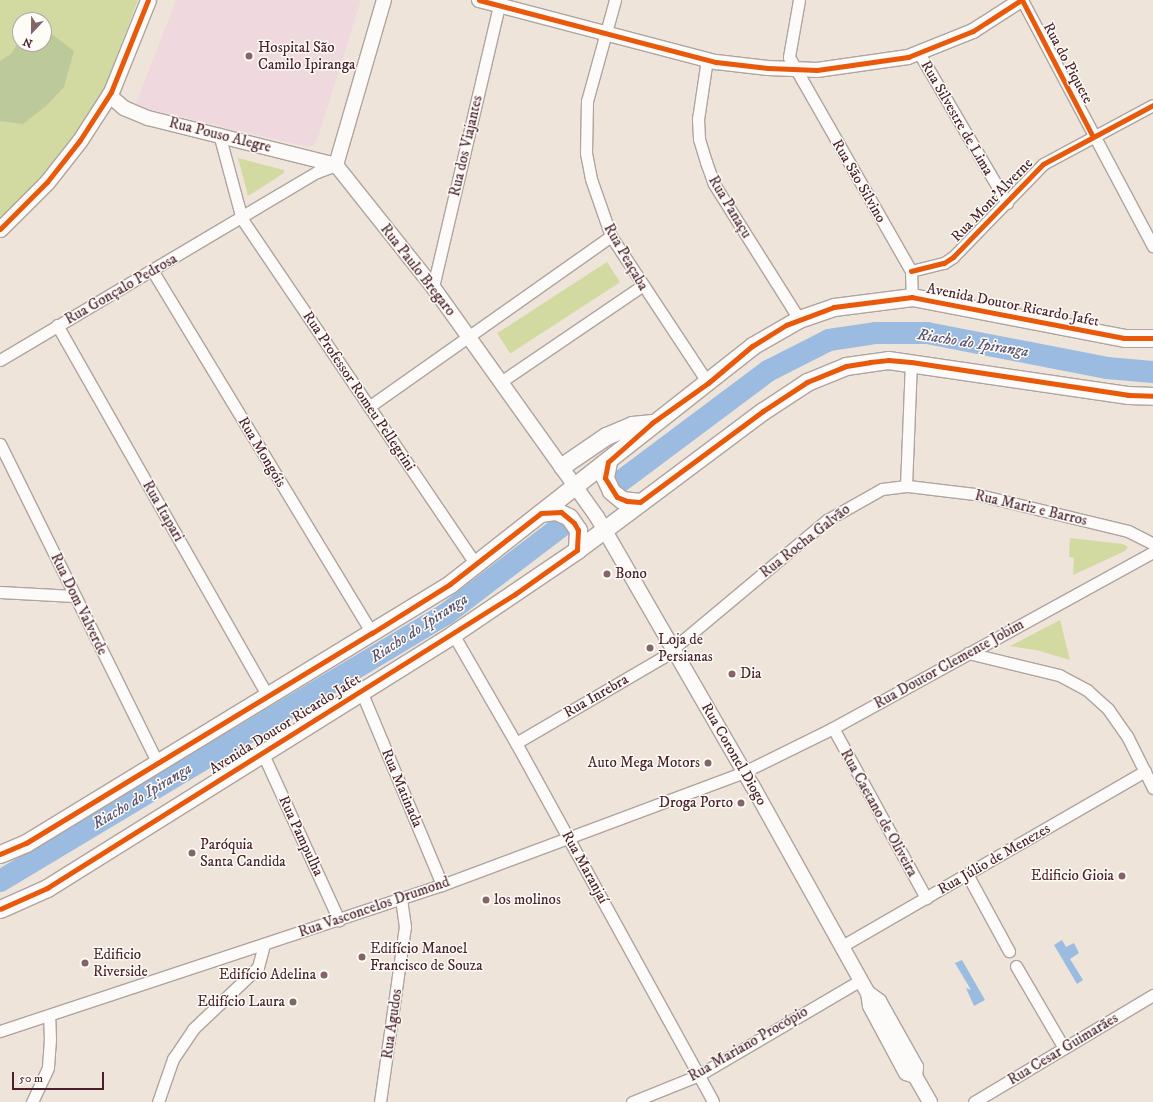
<!DOCTYPE html>
<html>
<head>
<meta charset="utf-8">
<style>
	body { margin:0 }
	#map { position:relative; width:1153px; height:1102px; overflow:hidden; background:#eee4d9; font-family:"IM FELL DW Pica",serif }
	div>[style] { position:absolute }
	.built>* { inset:0; background:#f0d9de }
	.green>* { inset:0; background:#d2daa2; transform-origin:0 0 }
	.forest>* { inset:0; background:#bcc99a }
	.water>* { inset:0; background:#9bbbe0 }
	.river>* { height:22px; margin:-11px; padding:0 11px; transform-origin:11px; border-radius:11px; background:#9bbbe0 }
	.roads { filter:drop-shadow(1px 0 #afa49f) drop-shadow(-1px 0 #afa49f) drop-shadow(0 1px #afa49f) drop-shadow(0 -1px #afa49f) }
	.minor>* { height:11px; margin:-5.5px; padding:0 5.5px; transform-origin:5.5px; border-radius:5.5px; background:#fcfbf9 }
	.tertiary>* { height:14px; margin:-7px; padding:0 7px; transform-origin:7px; border-radius:7px; background:#fcfbf9 }
	.secondary>* { height:15px; margin:-7.5px; padding:0 7.5px; transform-origin:7.5px; border-radius:7.5px; background:#fcfbf9 }
	.primary>* { height:17px; margin:-8.5px; padding:0 8.5px; transform-origin:8.5px; border-radius:8.5px; background:#fcfbf9 }
	.cycleway>* { height:5px; margin:-2.5px; padding:0 2.5px; transform-origin:2.5px; border-radius:2.5px; background:#e8590c }
	.dots>* { width:11px; height:11px; translate:-50% -50%; box-sizing:border-box; border:2px solid #fdfcf7; border-radius:50% }
	span { translate:-50% -50%; white-space:nowrap; text-align:center; line-height:1.15; -webkit-text-stroke:3px #fdfcf7; paint-order:stroke }
	.poi-label { font-size:15px; color:#4a1f2b }
	.left { translate:0 -50%; text-align:left }
	.right { translate:-100% -50%; text-align:right }
	.street-label { font-size:15px; color:#4a1f2b }
	.water-label { font-size:16px; color:#5c5675; font-style:italic }
	.north { position:absolute; left:12px; top:12px; width:40px; height:40px; box-sizing:border-box; background:#fdfcf7; border:1px solid #b5a4a5; border-radius:50%; rotate:202deg; font-size:11px; font-weight:700; line-height:16px; text-align:center; color:#4a1f2b }
	.north::after { content:''; display:block; margin:auto; width:14px; height:18px; background:#836468; clip-path:polygon(50% 0,100% 100%,50% 72%,0 100%) }
	.scale { position:absolute; left:12px; top:1072px; width:92px; height:18px; box-sizing:border-box; border:2px solid #4a1f2b; border-top:0; padding-left:5px; font-size:12px; line-height:14px; white-space:nowrap; color:#4a1f2b; -webkit-text-stroke:3px #fdfcf7; paint-order:stroke }
</style>
</head>
<body>
<div id="map">
	<div class="built">
		<i style="clip-path:polygon(176px 0,361px 0,317px 141px,314px 145px,308px 147px,135px 106px)"></i>
	</div>
	<div class="green">
		<i style="clip-path:polygon(evenodd,0 0,138px 0,101px 98px,71px 149px,0 219px,0 0,20px 20px,44px 20px,44px 44px,20px 44px,20px 20px)"></i>
		<i style="clip-path:polygon(238px 158px,284px 170px,284px 173px,248px 196px)"></i>
		<i style="left:607px;top:262px;width:24px;height:131px;rotate:57deg"></i>
		<i style="clip-path:polygon(1070px 538px,1123px 544px,1128px 547px,1125px 551px,1073px 575px,1074px 558px,1069px 557px)"></i>
		<i style="clip-path:polygon(1060px 620px,1070px 660px,1036px 650px,1010px 646px)"></i>
	</div>
	<div class="forest">
		<i style="clip-path:polygon(44px 28px,74px 51px,64px 87px,46px 106px,23px 124px,0 121px,0 61px,11px 54px,20px 40px,20px 44px,44px 44px)"></i>
	</div>
	<div class="water">
		<i style="clip-path:polygon(1062px 940px,1066px 947px,1074px 943px,1079px 953px,1070px 959px,1083px 980px,1077px 984px,1054px 945px)"></i>
		<i style="clip-path:polygon(962px 960px,985px 1000px,974px 1006px,966px 988px,971px 990px,955px 963px)"></i>
	</div>
	<div class="river">
		<i style="left:621px;top:481px;width:184px;rotate:-36.8deg"></i>
		<i style="left:768px;top:371px;width:68px;rotate:-26.9deg"></i>
		<i style="left:829px;top:340px;width:48px;rotate:-8.5deg"></i>
		<i style="left:876px;top:333px;width:51px"></i>
		<i style="left:927px;top:333px;width:183px;rotate:11deg"></i>
		<i style="left:1107px;top:368px;width:46px;rotate:5deg"></i>
		<i style="left:0;top:881px;width:520px;rotate:-30.91deg"></i>
		<i style="left:446px;top:614px;width:147px;rotate:-37.3deg"></i>
	</div>
	<div class="roads">
		<div class="minor">
			<i style="left:615px;top:0;width:105px;rotate:105.5deg"></i>
			<i style="left:587px;top:101px;width:52px;rotate:91.1deg"></i>
			<i style="left:586px;top:153px;width:26px;rotate:79deg"></i>
			<i style="left:591px;top:179px;width:60px;rotate:70.7deg"></i>
			<i style="left:611px;top:236px;width:176px;rotate:56.6deg"></i>
			<i style="left:799px;top:0;width:58px;rotate:100deg"></i>
			<i style="left:789px;top:57px;width:246px;rotate:60.3deg"></i>
			<i style="left:911px;top:271px;width:26px;rotate:88deg"></i>
			<i style="left:1022px;top:0;width:279px;rotate:62deg"></i>
			<i style="left:919px;top:53px;width:174px;rotate:59.6deg"></i>
			<i style="left:707px;top:59px;width:61px;rotate:98.5deg"></i>
			<i style="left:698px;top:119px;width:20px;rotate:87deg"></i>
			<i style="left:699px;top:139px;width:24px;rotate:73deg"></i>
			<i style="left:706px;top:162px;width:23px;rotate:70deg"></i>
			<i style="left:714px;top:184px;width:160px;rotate:57.8deg"></i>
			<i style="left:219px;top:134px;width:88px;rotate:74.9deg"></i>
			<i style="left:242px;top:219px;width:417px;rotate:55.9deg"></i>
			<i style="left:152px;top:270px;width:424px;rotate:58.8deg"></i>
			<i style="left:911px;top:271px;width:34px;rotate:-14deg"></i>
			<i style="left:944px;top:263px;width:11px;rotate:-34deg"></i>
			<i style="left:953px;top:257px;width:129px;rotate:-45.9deg"></i>
			<i style="left:1043px;top:164px;width:125px;rotate:-28.2deg"></i>
			<i style="left:433px;top:287px;width:290px;rotate:-76.8deg"></i>
			<i style="left:57px;top:325px;width:427px;rotate:60.4deg"></i>
			<i style="left:0;top:360px;width:369px;rotate:-30.7deg"></i>
			<i style="left:317px;top:172px;width:20px;rotate:-20deg"></i>
			<i style="left:502px;top:381px;width:169px;rotate:-34.2deg"></i>
			<i style="left:370px;top:406px;width:295px;rotate:-35.2deg"></i>
			<i style="left:0;top:444px;width:356px;rotate:63.7deg"></i>
			<i style="left:906px;top:486px;width:124px;rotate:-87.7deg"></i>
			<i style="left:0;top:592px;width:74px;rotate:3.1deg"></i>
			<i style="left:453px;top:634px;width:126px;rotate:60deg"></i>
			<i style="left:516px;top:743px;width:409px;rotate:61.2deg"></i>
			<i style="left:968px;top:653px;width:94px;rotate:13.6deg"></i>
			<i style="left:1059px;top:675px;width:32px;rotate:28deg"></i>
			<i style="left:1087px;top:690px;width:28px;rotate:42deg"></i>
			<i style="left:1108px;top:709px;width:33px;rotate:55deg"></i>
			<i style="left:1127px;top:736px;width:58px;rotate:63.4deg"></i>
			<i style="left:361px;top:691px;width:210px;rotate:67.3deg"></i>
			<i style="left:833px;top:728px;width:194px;rotate:61.3deg"></i>
			<i style="left:516px;top:743px;width:170px;rotate:-30.3deg"></i>
			<i style="left:663px;top:657px;width:214px;rotate:-39.9deg"></i>
			<i style="left:827px;top:520px;width:63px;rotate:-29.4deg"></i>
			<i style="left:882px;top:489px;width:26px;rotate:-7deg"></i>
			<i style="left:908px;top:486px;width:67px;rotate:6.8deg"></i>
			<i style="left:975px;top:494px;width:157px;rotate:13.6deg"></i>
			<i style="left:1128px;top:531px;width:28px;rotate:27deg"></i>
			<i style="left:262px;top:752px;width:185px;rotate:65.4deg"></i>
			<i style="left:967px;top:874px;width:88px;rotate:61.4deg"></i>
			<i style="left:842px;top:946px;width:350px;rotate:-30deg"></i>
			<i style="left:1016px;top:966px;width:95px;rotate:59.7deg"></i>
			<i style="left:0;top:1031px;width:465px;rotate:-18.3deg"></i>
			<i style="left:442px;top:885px;width:322px;rotate:-20.5deg"></i>
			<i style="left:744px;top:772px;width:99px;rotate:-26.3deg"></i>
			<i style="left:833px;top:728px;width:365px;rotate:-28.8deg"></i>
			<i style="left:32px;top:1102px;width:38px;rotate:-65deg"></i>
			<i style="left:48px;top:1067px;width:27px;rotate:-86deg"></i>
			<i style="left:50px;top:1040px;width:25px;rotate:-92deg"></i>
			<i style="left:158px;top:1102px;width:46px;rotate:-70.8deg"></i>
			<i style="left:173px;top:1059px;width:36px;rotate:-56deg"></i>
			<i style="left:193px;top:1029px;width:90px;rotate:-43.6deg"></i>
			<i style="left:258px;top:967px;width:24px;rotate:-75deg"></i>
			<i style="left:380px;top:1102px;width:177px;rotate:-81.9deg"></i>
			<i style="left:405px;top:927px;width:28px;rotate:-98deg"></i>
			<i style="left:632px;top:1102px;width:72px;rotate:-21.9deg"></i>
			<i style="left:699px;top:1075px;width:188px;rotate:-30.4deg"></i>
			<i style="left:974px;top:1102px;width:209px;rotate:-30.9deg"></i>
		</div>
		<div class="tertiary">
			<i style="left:479px;top:0;width:245px;rotate:14.7deg"></i>
			<i style="left:716px;top:62px;width:52px;rotate:6.6deg"></i>
			<i style="left:768px;top:68px;width:49px;rotate:2.3deg"></i>
			<i style="left:817px;top:70px;width:92px;rotate:-8.1deg"></i>
			<i style="left:908px;top:57px;width:70px;rotate:-21.8deg"></i>
			<i style="left:973px;top:31px;width:57px;rotate:-32.9deg"></i>
			<i style="left:109px;top:95px;width:20px;rotate:41deg"></i>
			<i style="left:124px;top:108px;width:26px;rotate:23deg"></i>
			<i style="left:148px;top:118px;width:194px;rotate:14deg"></i>
			<i style="left:336px;top:165px;width:156px;rotate:51.5deg"></i>
			<i style="left:433px;top:287px;width:282px;rotate:54.5deg"></i>
			<i style="left:597px;top:517px;width:310px;rotate:60deg"></i>
			<i style="left:752px;top:785px;width:238px;rotate:60.9deg"></i>
			<i style="left:868px;top:993px;width:13px;rotate:81deg"></i>
			<i style="left:870px;top:1006px;width:76px;rotate:61.8deg"></i>
			<i style="left:906px;top:1073px;width:9px;rotate:18deg"></i>
			<i style="left:336px;top:165px;width:172px;rotate:-73.8deg"></i>
			<i style="left:868px;top:993px;width:14px;rotate:36deg"></i>
			<i style="left:879px;top:1001px;width:76px;rotate:60.7deg"></i>
			<i style="left:916px;top:1067px;width:9px;rotate:96deg"></i>
			<i style="left:915px;top:1076px;width:30px;rotate:60deg"></i>
		</div>
		<div class="secondary">
			<i style="left:0;top:229px;width:66px;rotate:-45deg"></i>
			<i style="left:47px;top:182px;width:53px;rotate:-51.8deg"></i>
			<i style="left:80px;top:140px;width:57px;rotate:-57.1deg"></i>
			<i style="left:111px;top:92px;width:99px;rotate:-68.1deg"></i>
		</div>
		<div class="primary">
			<i style="left:608px;top:462px;width:16px;rotate:101deg"></i>
			<i style="left:605px;top:478px;width:14px;rotate:65deg"></i>
			<i style="left:611px;top:491px;width:14px;rotate:39deg"></i>
			<i style="left:622px;top:500px;width:18px;rotate:6deg"></i>
			<i style="left:562px;top:466px;width:53px;rotate:-34.3deg"></i>
			<i style="left:606px;top:436px;width:28px;rotate:-23deg"></i>
			<i style="left:632px;top:425px;width:20px;rotate:-6deg"></i>
			<i style="left:541px;top:513px;width:15px;rotate:-8deg"></i>
			<i style="left:556px;top:511px;width:14px;rotate:25deg"></i>
			<i style="left:569px;top:517px;width:16px;rotate:55deg"></i>
			<i style="left:578px;top:530px;width:20px;rotate:93deg"></i>
			<i style="left:0;top:854px;width:28px;rotate:-23deg"></i>
			<i style="left:26px;top:843px;width:497px;rotate:-31.4deg"></i>
			<i style="left:450px;top:584px;width:385px;rotate:-38.2deg"></i>
			<i style="left:752px;top:346px;width:54px;rotate:-29.9deg"></i>
			<i style="left:799px;top:319px;width:37px;rotate:-19deg"></i>
			<i style="left:834px;top:307px;width:79px;rotate:-7.3deg"></i>
			<i style="left:912px;top:297px;width:216px;rotate:10.9deg"></i>
			<i style="left:1124px;top:338px;width:29px"></i>
			<i style="left:0;top:909px;width:51px;rotate:-24.1deg"></i>
			<i style="left:47px;top:888px;width:479px;rotate:-32deg"></i>
			<i style="left:453px;top:634px;width:150px;rotate:-34.1deg"></i>
			<i style="left:577px;top:550px;width:232px;rotate:-36.8deg"></i>
			<i style="left:763px;top:411px;width:53px;rotate:-33.4deg"></i>
			<i style="left:807px;top:382px;width:42px;rotate:-22.3deg"></i>
			<i style="left:846px;top:366px;width:42px;rotate:-8.1deg"></i>
			<i style="left:888px;top:360px;width:243px;rotate:8.3deg"></i>
			<i style="left:1128px;top:395px;width:25px;rotate:2deg"></i>
		</div>
	</div>
	<div class="cycleway">
		<i style="left:479px;top:0;width:245px;rotate:14.7deg"></i>
		<i style="left:716px;top:62px;width:52px;rotate:6.6deg"></i>
		<i style="left:768px;top:68px;width:49px;rotate:2.3deg"></i>
		<i style="left:817px;top:70px;width:92px;rotate:-8.1deg"></i>
		<i style="left:908px;top:57px;width:70px;rotate:-21.8deg"></i>
		<i style="left:973px;top:31px;width:57px;rotate:-32.9deg"></i>
		<i style="left:1022px;top:0;width:154px;rotate:62.6deg"></i>
		<i style="left:0;top:229px;width:66px;rotate:-45deg"></i>
		<i style="left:47px;top:182px;width:53px;rotate:-51.8deg"></i>
		<i style="left:80px;top:140px;width:57px;rotate:-57.1deg"></i>
		<i style="left:111px;top:92px;width:99px;rotate:-68.1deg"></i>
		<i style="left:911px;top:271px;width:34px;rotate:-14deg"></i>
		<i style="left:944px;top:263px;width:11px;rotate:-34deg"></i>
		<i style="left:953px;top:257px;width:129px;rotate:-45.9deg"></i>
		<i style="left:1043px;top:164px;width:125px;rotate:-28.2deg"></i>
		<i style="left:1153px;top:338px;width:29px;rotate:180deg"></i>
		<i style="left:1124px;top:338px;width:216px;rotate:-169.1deg"></i>
		<i style="left:912px;top:297px;width:79px;rotate:172.7deg"></i>
		<i style="left:834px;top:307px;width:51px;rotate:159.4deg"></i>
		<i style="left:786px;top:325px;width:40px;rotate:148deg"></i>
		<i style="left:752px;top:346px;width:57px;rotate:139.9deg"></i>
		<i style="left:708px;top:383px;width:69px;rotate:144.5deg"></i>
		<i style="left:652px;top:423px;width:59px;rotate:138.4deg"></i>
		<i style="left:608px;top:462px;width:16px;rotate:101deg"></i>
		<i style="left:605px;top:478px;width:22px;rotate:58deg"></i>
		<i style="left:617px;top:497px;width:11px;rotate:22deg"></i>
		<i style="left:627px;top:501px;width:13px;rotate:4deg"></i>
		<i style="left:640px;top:502px;width:153px;rotate:-36.5deg"></i>
		<i style="left:763px;top:411px;width:53px;rotate:-33.4deg"></i>
		<i style="left:807px;top:382px;width:42px;rotate:-22.3deg"></i>
		<i style="left:846px;top:366px;width:24px;rotate:-9deg"></i>
		<i style="left:870px;top:362px;width:18px;rotate:-6deg"></i>
		<i style="left:888px;top:360px;width:23px;rotate:5deg"></i>
		<i style="left:911px;top:362px;width:219px;rotate:8.6deg"></i>
		<i style="left:1128px;top:395px;width:25px;rotate:2deg"></i>
		<i style="left:0;top:854px;width:28px;rotate:-23deg"></i>
		<i style="left:26px;top:843px;width:405px;rotate:-31.3deg"></i>
		<i style="left:372px;top:633px;width:92px;rotate:-32.1deg"></i>
		<i style="left:450px;top:584px;width:115px;rotate:-38deg"></i>
		<i style="left:541px;top:513px;width:20px;rotate:-3deg"></i>
		<i style="left:561px;top:512px;width:17px;rotate:40deg"></i>
		<i style="left:574px;top:523px;width:8px;rotate:60deg"></i>
		<i style="left:578px;top:530px;width:20px;rotate:93deg"></i>
		<i style="left:577px;top:550px;width:76px;rotate:144.6deg"></i>
		<i style="left:515px;top:594px;width:553px;rotate:147.86deg"></i>
		<i style="left:47px;top:888px;width:51px;rotate:155.9deg"></i>
	</div>
	<div class="dots">
		<i style="left:249px;top:56px;background:#836468"></i>
		<i style="left:607px;top:574px;background:#836468"></i>
		<i style="left:650px;top:648px;background:#836468"></i>
		<i style="left:732px;top:674px;background:#836468"></i>
		<i style="left:708px;top:763px;background:#836468"></i>
		<i style="left:741px;top:803px;background:#836468"></i>
		<i style="left:192px;top:853px;background:#836468"></i>
		<i style="left:1122px;top:876px;background:#836468"></i>
		<i style="left:486px;top:900px;background:#836468"></i>
		<i style="left:362px;top:957px;background:#836468"></i>
		<i style="left:85px;top:963px;background:#836468"></i>
		<i style="left:324px;top:975px;background:#836468"></i>
		<i style="left:293px;top:1002px;background:#836468"></i>
	</div>
	<div class="poi-label">
		<span class="left" style="left:258px;top:56px">Hospital São<br>Camilo Ipiranga</span>
		<span class="left" style="left:615px;top:574px">Bono</span>
		<span class="left" style="left:658px;top:648px">Loja de<br>Persianas</span>
		<span class="left" style="left:740px;top:674px">Dia</span>
		<span class="right" style="left:700px;top:763px">Auto Mega Motors</span>
		<span class="right" style="left:733px;top:803px">Droga Porto</span>
		<span class="left" style="left:200px;top:853px">Paróquia<br>Santa Candida</span>
		<span class="right" style="left:1114px;top:876px">Edificio Gioia</span>
		<span class="left" style="left:494px;top:900px">los molinos</span>
		<span class="left" style="left:370px;top:957px">Edifício Manoel<br>Francisco de Souza</span>
		<span class="left" style="left:93px;top:963px">Edificio<br>Riverside</span>
		<span class="right" style="left:316px;top:975px">Edifício Adelina</span>
		<span class="right" style="left:285px;top:1002px">Edifício Laura</span>
	</div>
	<div class="street-label">
		<span style="left:1068px;top:63px;rotate:62deg">Rua do Piquete</span>
		<span style="left:957px;top:118px;rotate:60deg">Rua Silvestre de Lima</span>
		<span style="left:220px;top:135px;rotate:14deg">Rua Pouso Alegre</span>
		<span style="left:466px;top:146px;rotate:-77deg">Rua dos Viajantes</span>
		<span style="left:859px;top:181px;rotate:60deg">Rua São Silvino</span>
		<span style="left:992px;top:200px;rotate:-46deg">Rua Mont'Alverne</span>
		<span style="left:730px;top:207px;rotate:59deg">Rua Panaçu</span>
		<span style="left:626px;top:257px;rotate:60deg">Rua Peaçaba</span>
		<span style="left:418px;top:270px;rotate:52deg">Rua Paulo Bregaro</span>
		<span style="left:121px;top:289px;rotate:-30deg">Rua Gonçalo Pedrosa</span>
		<span style="left:1013px;top:305px;rotate:11deg">Avenida Doutor Ricardo Jafet</span>
		<span style="left:359px;top:391px;rotate:56deg">Rua Professor Romeu Pellegrini</span>
		<span style="left:262px;top:452px;rotate:59deg">Rua Mongóis</span>
		<span style="left:1031px;top:508px;rotate:13deg">Rua Mariz e Barros</span>
		<span style="left:163px;top:511px;rotate:60deg">Rua Itapari</span>
		<span style="left:805px;top:541px;rotate:-38deg">Rua Rocha Galvão</span>
		<span style="left:79px;top:604px;rotate:64deg">Rua Dom Valverde</span>
		<span style="left:949px;top:664px;rotate:-29deg">Rua Doutor Clemente Jobim</span>
		<span style="left:596px;top:696px;rotate:-30deg">Rua Inrebra</span>
		<span style="left:285px;top:724px;rotate:-32deg">Avenida Doutor Ricardo Jafet</span>
		<span style="left:734px;top:754px;rotate:60deg">Rua Coronel Diogo</span>
		<span style="left:402px;top:788px;rotate:67deg">Rua Matinada</span>
		<span style="left:879px;top:813px;rotate:61deg">Rua Caetano de Oliveira</span>
		<span style="left:301px;top:836px;rotate:65deg">Rua Pampulha</span>
		<span style="left:994px;top:859px;rotate:-30deg">Rua Júlio de Menezes</span>
		<span style="left:585px;top:867px;rotate:61deg">Rua Maranjaí</span>
		<span style="left:374px;top:907px;rotate:-19deg">Rua Vasconcelos Drumond</span>
		<span style="left:392px;top:1024px;rotate:-82deg">Rua Agudos</span>
		<span style="left:748px;top:1044px;rotate:-30deg">Rua Mariano Procópio</span>
		<span style="left:1063px;top:1049px;rotate:-31deg">Rua Cesar Guimarães</span>
	</div>
	<div class="water-label">
		<span style="left:973px;top:343px;rotate:9deg">Riacho do Ipiranga</span>
		<span style="left:419px;top:628px;rotate:-33deg">Riacho do Ipiranga</span>
		<span style="left:142px;top:796px;rotate:-31deg">Riacho do Ipiranga</span>
	</div>
	<div class="north">N</div>
	<div class="scale">50 m</div>
</div>
</body>
</html>
